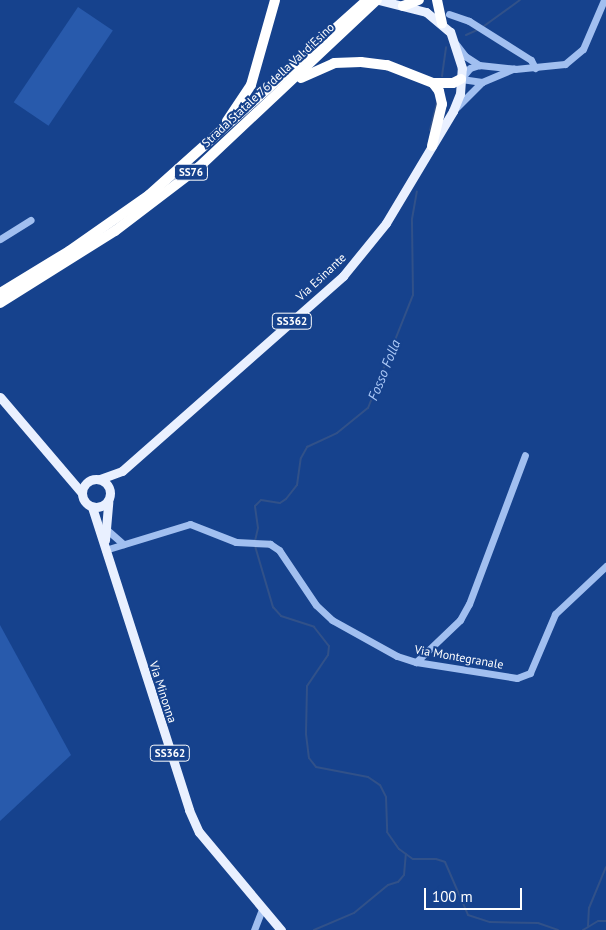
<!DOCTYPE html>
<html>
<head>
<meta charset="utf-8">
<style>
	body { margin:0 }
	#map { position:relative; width:606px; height:930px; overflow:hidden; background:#16428d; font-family:"PT Sans",sans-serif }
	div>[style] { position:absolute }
	.green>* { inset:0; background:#285aac; transform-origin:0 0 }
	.stream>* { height:2px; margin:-1px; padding:0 1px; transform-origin:1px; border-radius:1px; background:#315189 }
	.minor>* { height:7px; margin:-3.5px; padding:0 3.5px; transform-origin:3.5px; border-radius:3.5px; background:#a1bff0 }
	.major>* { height:9px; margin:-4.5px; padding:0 4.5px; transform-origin:4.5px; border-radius:4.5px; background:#e9f0ff }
	.major>.ring { margin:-4.5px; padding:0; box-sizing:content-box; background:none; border:9px solid #e9f0ff; border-radius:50% }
	.highway>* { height:10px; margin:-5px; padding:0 5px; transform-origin:5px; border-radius:5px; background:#fff }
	span { translate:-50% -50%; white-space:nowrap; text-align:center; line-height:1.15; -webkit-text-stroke:4px #16428d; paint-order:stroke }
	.shield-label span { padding:1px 4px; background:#16428d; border:1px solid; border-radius:4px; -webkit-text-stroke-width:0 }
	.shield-label { font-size:11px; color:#fff; font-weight:700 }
	.street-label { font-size:12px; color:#fff }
	.water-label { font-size:14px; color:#acc9f7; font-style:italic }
	.scale { position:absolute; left:424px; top:888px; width:98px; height:22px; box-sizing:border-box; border:2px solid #fff; border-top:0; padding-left:6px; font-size:15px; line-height:18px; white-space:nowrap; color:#fff; -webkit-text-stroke:4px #16428d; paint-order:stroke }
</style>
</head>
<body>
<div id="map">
	<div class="green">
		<i style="left:78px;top:7px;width:42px;height:115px;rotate:34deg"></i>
		<i style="clip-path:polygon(0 625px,71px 755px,0 821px)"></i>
	</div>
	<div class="stream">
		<i style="left:484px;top:26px;width:44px;rotate:-35.8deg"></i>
		<i style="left:466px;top:35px;width:12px;rotate:-24deg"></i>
		<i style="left:442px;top:76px;width:29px;rotate:-82deg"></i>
		<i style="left:430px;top:130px;width:30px;rotate:-76deg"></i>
		<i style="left:255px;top:541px;width:13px;rotate:-77deg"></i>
		<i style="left:258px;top:528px;width:22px;rotate:-98deg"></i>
		<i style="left:255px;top:506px;width:8px;rotate:-45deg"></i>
		<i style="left:261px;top:500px;width:19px;rotate:9deg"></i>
		<i style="left:280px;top:503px;width:7px;rotate:-34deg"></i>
		<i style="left:286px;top:499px;width:18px;rotate:-52deg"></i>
		<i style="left:297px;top:485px;width:27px;rotate:-82deg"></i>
		<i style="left:301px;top:458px;width:13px;rotate:-61deg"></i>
		<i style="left:307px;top:447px;width:33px;rotate:-25deg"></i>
		<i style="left:337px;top:433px;width:40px;rotate:-39deg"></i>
		<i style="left:368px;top:408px;width:122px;rotate:-68.3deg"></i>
		<i style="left:413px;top:295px;width:76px;rotate:-90.8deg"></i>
		<i style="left:412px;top:219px;width:28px;rotate:-80deg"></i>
		<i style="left:255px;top:546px;width:64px;rotate:73.6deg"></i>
		<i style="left:273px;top:607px;width:12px;rotate:48deg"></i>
		<i style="left:281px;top:616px;width:35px;rotate:18deg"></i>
		<i style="left:314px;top:627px;width:24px;rotate:52deg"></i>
		<i style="left:329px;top:646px;width:9px;rotate:96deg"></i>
		<i style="left:328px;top:655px;width:37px;rotate:124deg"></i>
		<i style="left:307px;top:686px;width:48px;rotate:91.2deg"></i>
		<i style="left:306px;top:734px;width:24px;rotate:83deg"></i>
		<i style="left:309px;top:758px;width:11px;rotate:52deg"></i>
		<i style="left:316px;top:767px;width:53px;rotate:10.9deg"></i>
		<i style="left:368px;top:777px;width:14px;rotate:34deg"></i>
		<i style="left:380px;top:785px;width:13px;rotate:63deg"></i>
		<i style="left:386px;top:797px;width:35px;rotate:88deg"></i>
		<i style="left:387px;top:832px;width:21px;rotate:55deg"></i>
		<i style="left:399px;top:849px;width:17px;rotate:36deg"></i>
		<i style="left:413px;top:859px;width:23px"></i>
		<i style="left:436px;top:859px;width:9px;rotate:18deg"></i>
		<i style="left:445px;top:862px;width:58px;rotate:66.5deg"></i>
		<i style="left:468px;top:915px;width:23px;rotate:18deg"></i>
		<i style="left:490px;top:922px;width:48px;rotate:1.2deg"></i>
		<i style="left:538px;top:923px;width:21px;rotate:19deg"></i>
		<i style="left:588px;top:926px;width:18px;rotate:-87deg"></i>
		<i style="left:589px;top:908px;width:44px;rotate:-67.5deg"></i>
		<i style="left:314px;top:930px;width:43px;rotate:-23deg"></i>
		<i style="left:354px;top:913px;width:44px;rotate:-39.5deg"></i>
		<i style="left:388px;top:885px;width:10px;rotate:-17deg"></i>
		<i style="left:398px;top:882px;width:9px;rotate:-49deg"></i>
		<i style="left:404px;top:875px;width:21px;rotate:-85deg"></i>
		<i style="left:583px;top:930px;width:17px;rotate:-31deg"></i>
		<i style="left:598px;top:921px;width:8px"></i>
	</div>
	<div class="minor">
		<i style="left:449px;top:14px;width:21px;rotate:19deg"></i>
		<i style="left:469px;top:21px;width:73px;rotate:32.2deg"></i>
		<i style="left:531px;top:60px;width:9px;rotate:63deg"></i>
		<i style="left:456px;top:44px;width:15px;rotate:53deg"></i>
		<i style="left:465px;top:56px;width:17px;rotate:33deg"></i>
		<i style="left:482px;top:82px;width:21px;rotate:-172deg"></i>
		<i style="left:461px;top:79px;width:14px;rotate:-51deg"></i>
		<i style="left:470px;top:68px;width:9px;rotate:-18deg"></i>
		<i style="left:479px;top:65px;width:36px;rotate:6deg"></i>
		<i style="left:515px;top:69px;width:50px;rotate:-5.7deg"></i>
		<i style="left:565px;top:64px;width:23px;rotate:-40deg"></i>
		<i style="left:583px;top:49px;width:53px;rotate:-66.8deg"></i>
		<i style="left:457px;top:107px;width:35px;rotate:-45deg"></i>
		<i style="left:482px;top:82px;width:34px;rotate:-23deg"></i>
		<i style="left:0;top:239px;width:36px;rotate:-32deg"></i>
		<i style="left:106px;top:529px;width:23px;rotate:41deg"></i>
		<i style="left:105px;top:550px;width:89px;rotate:-17deg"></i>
		<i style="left:190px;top:524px;width:49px;rotate:21.4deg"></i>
		<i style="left:236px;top:542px;width:34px;rotate:3deg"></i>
		<i style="left:270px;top:544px;width:11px;rotate:34deg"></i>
		<i style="left:279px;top:550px;width:66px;rotate:56.1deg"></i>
		<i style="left:316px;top:605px;width:22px;rotate:43deg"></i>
		<i style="left:332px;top:620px;width:74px;rotate:29deg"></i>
		<i style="left:397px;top:656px;width:20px;rotate:18deg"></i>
		<i style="left:416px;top:662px;width:102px;rotate:9deg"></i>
		<i style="left:517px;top:678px;width:14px;rotate:-21deg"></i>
		<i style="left:530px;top:673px;width:64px;rotate:-67deg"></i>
		<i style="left:555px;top:614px;width:70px;rotate:-43.3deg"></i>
		<i style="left:416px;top:662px;width:61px;rotate:-43.7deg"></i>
		<i style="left:460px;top:620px;width:18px;rotate:-61deg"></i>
		<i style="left:469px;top:604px;width:159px;rotate:-69.4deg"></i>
		<i style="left:254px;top:930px;width:22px;rotate:-69deg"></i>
	</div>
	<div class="major">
		<i style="left:0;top:397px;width:126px;rotate:49.5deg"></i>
		<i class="ring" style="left:82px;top:479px;width:19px;height:19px"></i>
		<i style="left:100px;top:479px;width:23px;rotate:-20deg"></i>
		<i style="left:122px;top:471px;width:295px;rotate:-41.4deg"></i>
		<i style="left:343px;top:276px;width:68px;rotate:-50.9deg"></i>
		<i style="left:386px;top:223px;width:131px;rotate:-59.1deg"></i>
		<i style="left:453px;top:111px;width:18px;rotate:-68deg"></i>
		<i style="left:460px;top:94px;width:26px;rotate:-86deg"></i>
		<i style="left:462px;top:68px;width:38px;rotate:-108deg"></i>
		<i style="left:450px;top:32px;width:31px;rotate:-140deg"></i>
		<i style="left:426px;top:12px;width:49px;rotate:-165.7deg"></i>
		<i style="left:92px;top:507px;width:318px;rotate:72.2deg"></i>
		<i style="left:189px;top:810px;width:24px;rotate:66deg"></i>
		<i style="left:199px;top:832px;width:128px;rotate:50.1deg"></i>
		<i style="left:105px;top:540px;width:38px;rotate:-85deg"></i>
	</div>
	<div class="highway">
		<i style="left:437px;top:0;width:24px;rotate:78deg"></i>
		<i style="left:403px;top:6px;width:17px;rotate:-21deg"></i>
		<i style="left:301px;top:78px;width:36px;rotate:-24deg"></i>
		<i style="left:334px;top:63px;width:27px;rotate:-2deg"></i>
		<i style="left:361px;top:62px;width:26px;rotate:7deg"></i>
		<i style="left:387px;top:65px;width:49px;rotate:21.4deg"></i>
		<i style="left:433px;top:83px;width:20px"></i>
		<i style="left:453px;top:83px;width:9px;rotate:-27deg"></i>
		<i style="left:227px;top:121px;width:43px;rotate:-56.3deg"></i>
		<i style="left:251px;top:85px;width:88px;rotate:-74.2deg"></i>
		<i style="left:432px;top:146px;width:43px;rotate:-76.6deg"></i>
		<i style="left:442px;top:104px;width:13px;rotate:-103deg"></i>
		<i style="left:439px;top:91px;width:10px;rotate:-127deg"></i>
		<i style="left:0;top:293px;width:81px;rotate:-31.3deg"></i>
		<i style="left:69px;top:251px;width:98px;rotate:-35deg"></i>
		<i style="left:149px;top:195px;width:292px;rotate:-41.8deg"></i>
		<i style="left:0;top:303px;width:136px;rotate:-32.1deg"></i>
		<i style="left:115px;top:231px;width:106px;rotate:-37.3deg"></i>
		<i style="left:199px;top:167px;width:244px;rotate:-43.2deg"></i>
	</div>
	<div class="shield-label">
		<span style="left:191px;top:172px">SS76</span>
		<span style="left:292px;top:321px">SS362</span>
		<span style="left:170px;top:753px">SS362</span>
	</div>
	<div class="street-label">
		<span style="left:268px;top:85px;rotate:-43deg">Strada Statale 76 della Val d'Esino</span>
		<span style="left:321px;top:277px;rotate:-43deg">Via Esinante</span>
		<span style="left:459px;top:657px;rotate:10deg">Via Montegranale</span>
		<span style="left:163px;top:692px;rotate:72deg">Via Minonna</span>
	</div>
	<div class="water-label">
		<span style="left:384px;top:370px;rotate:-68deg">Fosso Folla</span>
	</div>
	<div class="scale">100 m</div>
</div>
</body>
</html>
